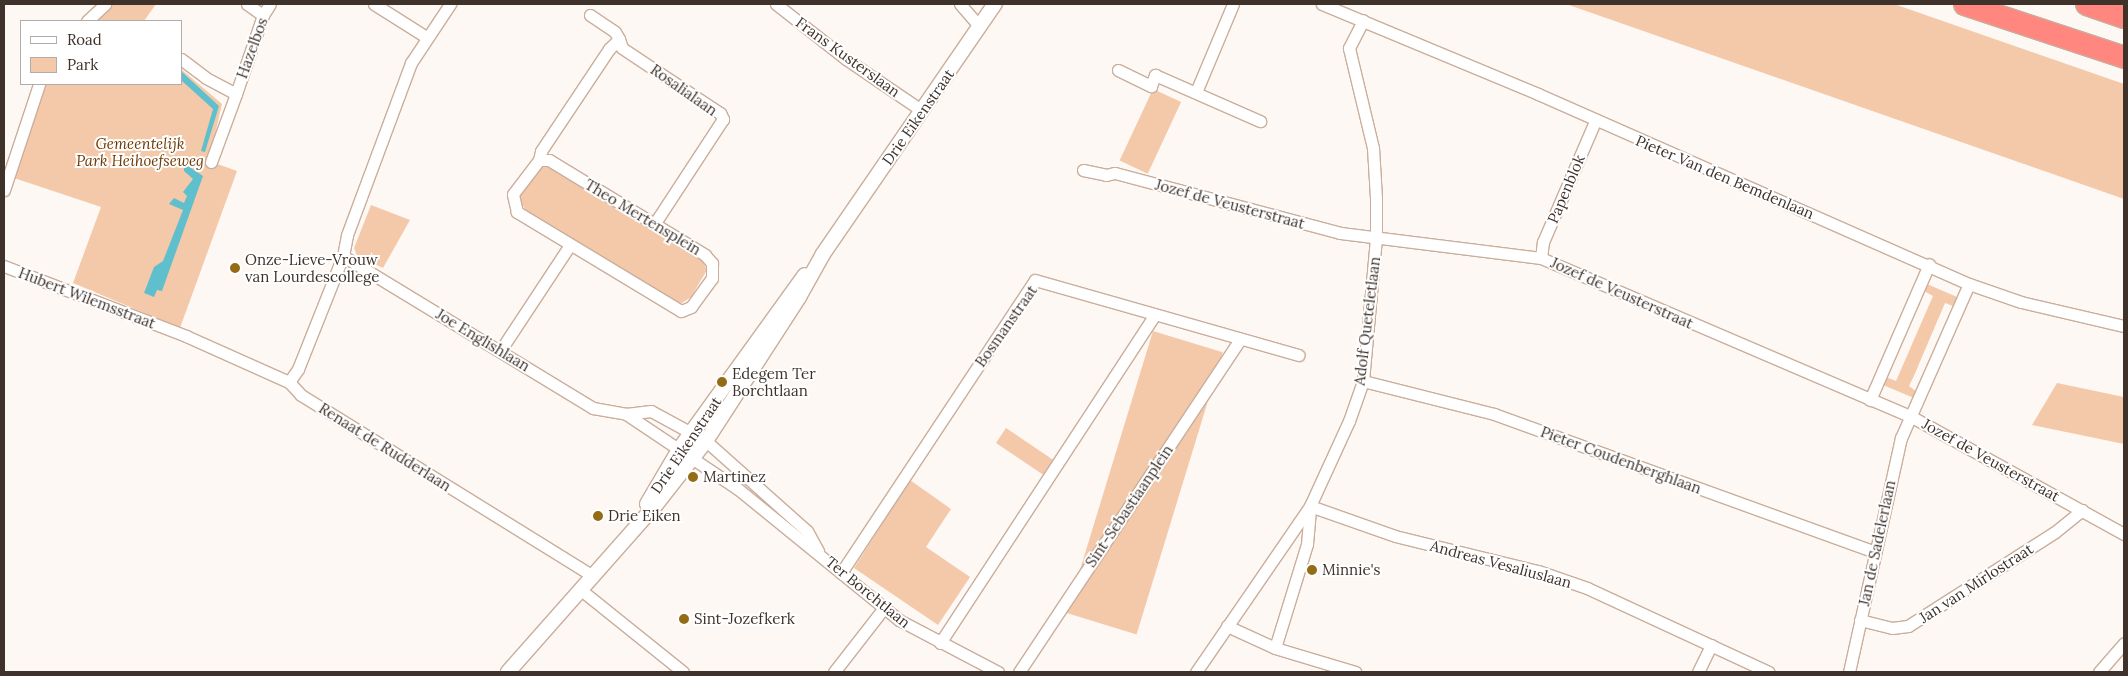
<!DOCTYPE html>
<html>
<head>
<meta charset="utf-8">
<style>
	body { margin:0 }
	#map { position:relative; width:2128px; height:676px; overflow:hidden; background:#fef8f4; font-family:Lora,serif }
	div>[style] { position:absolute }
	.green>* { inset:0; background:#f4c9aa; transform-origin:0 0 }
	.water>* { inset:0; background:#5fbfcc }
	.roads { filter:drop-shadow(1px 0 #caae9b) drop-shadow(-1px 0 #caae9b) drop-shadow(0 1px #caae9b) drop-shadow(0 -1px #caae9b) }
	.minor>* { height:11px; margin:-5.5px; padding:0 5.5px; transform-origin:5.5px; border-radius:5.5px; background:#fff }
	.tertiary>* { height:14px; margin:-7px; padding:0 7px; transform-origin:7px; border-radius:7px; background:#fff }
	.motorway>* { height:21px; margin:-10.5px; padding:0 10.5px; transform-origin:10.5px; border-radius:10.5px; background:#ff877f }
	.dots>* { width:14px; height:14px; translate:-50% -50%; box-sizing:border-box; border:2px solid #fff; border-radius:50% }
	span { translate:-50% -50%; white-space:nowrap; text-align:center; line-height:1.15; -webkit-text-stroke:4px #fff; paint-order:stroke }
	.street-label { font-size:15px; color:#3e322b }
	.park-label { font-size:15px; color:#703901; font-style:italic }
	.poi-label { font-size:15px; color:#3e322b }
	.left { translate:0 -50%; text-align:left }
	.frame { position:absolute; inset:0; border:5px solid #3e322b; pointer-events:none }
	.legend { position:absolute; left:20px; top:20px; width:162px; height:65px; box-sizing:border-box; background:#fff; border:1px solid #b2adaa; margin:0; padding:6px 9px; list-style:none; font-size:15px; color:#3e322b }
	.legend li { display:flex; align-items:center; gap:10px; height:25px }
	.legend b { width:25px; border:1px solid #b2adaa }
</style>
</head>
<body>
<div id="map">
	<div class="green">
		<i style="clip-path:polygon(110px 4px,156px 4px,144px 21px,92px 21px)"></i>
		<i style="clip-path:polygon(1566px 4px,1894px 4px,2124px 84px,2124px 199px)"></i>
		<i style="clip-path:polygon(181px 69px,222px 104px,209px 161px,237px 171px,180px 328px,73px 283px,101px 207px,14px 178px,43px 84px,181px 84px)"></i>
		<i style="left:1153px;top:89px;width:31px;height:79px;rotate:25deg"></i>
		<i style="clip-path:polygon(545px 163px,700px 256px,707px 270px,691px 297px,682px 303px,671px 302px,528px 214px,517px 196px,533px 171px)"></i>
		<i style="clip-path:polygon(371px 205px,410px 220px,383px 268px,357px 256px,354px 248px)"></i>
		<i style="clip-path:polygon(1927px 284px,1957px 297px,1953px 306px,1945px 303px,1913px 378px,1909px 386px,1917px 392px,1914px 398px,1883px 385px,1886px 377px,1896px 381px,1933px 296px,1924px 291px)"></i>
		<i style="left:1153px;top:331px;width:73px;height:295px;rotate:17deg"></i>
		<i style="clip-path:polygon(2057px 383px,2124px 397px,2124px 444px,2032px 425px)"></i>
		<i style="left:1006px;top:428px;width:58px;height:18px;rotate:34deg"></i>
		<i style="clip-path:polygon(910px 480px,951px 509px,926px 547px,970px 577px,938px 625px,854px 568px)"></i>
		<i style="left:1096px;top:564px;width:48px;height:35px;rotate:33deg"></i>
	</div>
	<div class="water">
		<i style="clip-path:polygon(181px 71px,219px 106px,205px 152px,201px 151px,213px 109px,181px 80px)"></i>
		<i style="clip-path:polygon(188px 166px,203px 176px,162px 291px,157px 290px,154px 297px,144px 293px,154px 267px,163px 261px,183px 210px,169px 204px,174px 198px,184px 203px,187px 196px,183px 192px,193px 179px,184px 171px,184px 167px)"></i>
	</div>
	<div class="roads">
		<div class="minor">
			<i style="left:247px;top:4px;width:19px;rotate:35deg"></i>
			<i style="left:374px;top:4px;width:62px;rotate:32.4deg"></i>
			<i style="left:776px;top:4px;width:89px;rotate:38.2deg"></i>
			<i style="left:846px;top:59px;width:91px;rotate:34.2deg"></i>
			<i style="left:960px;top:4px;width:30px;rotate:49deg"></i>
			<i style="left:1322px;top:4px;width:234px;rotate:22.6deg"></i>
			<i style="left:1538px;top:94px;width:471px;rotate:23.8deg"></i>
			<i style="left:1969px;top:284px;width:55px;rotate:19.1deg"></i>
			<i style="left:2021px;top:302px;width:106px;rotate:13.1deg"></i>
			<i style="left:590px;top:15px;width:30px;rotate:34deg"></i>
			<i style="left:615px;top:32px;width:8px;rotate:60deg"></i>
			<i style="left:87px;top:21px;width:25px;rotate:-43deg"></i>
			<i style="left:181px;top:59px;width:31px;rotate:37deg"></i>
			<i style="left:206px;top:78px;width:34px;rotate:28deg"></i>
			<i style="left:236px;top:94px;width:83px;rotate:-71.1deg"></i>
			<i style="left:263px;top:15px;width:13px;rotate:-58deg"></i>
			<i style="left:1118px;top:70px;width:37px;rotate:26deg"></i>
			<i style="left:1151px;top:86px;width:12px;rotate:-70deg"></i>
			<i style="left:1155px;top:75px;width:115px;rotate:23.7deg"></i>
			<i style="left:1196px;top:92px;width:95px;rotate:-67.2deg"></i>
			<i style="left:539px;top:160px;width:10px"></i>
			<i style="left:549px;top:160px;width:183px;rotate:31.3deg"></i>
			<i style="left:705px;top:255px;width:11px;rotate:49deg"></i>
			<i style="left:712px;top:263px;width:15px;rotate:90deg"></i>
			<i style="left:712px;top:278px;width:36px;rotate:126deg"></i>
			<i style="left:691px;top:307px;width:11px;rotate:158deg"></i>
			<i style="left:681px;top:311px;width:192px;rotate:-148.9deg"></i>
			<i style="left:517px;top:212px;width:18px;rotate:-103deg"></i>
			<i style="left:513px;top:194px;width:43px;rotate:-52.6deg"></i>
			<i style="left:539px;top:160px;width:9px;rotate:-77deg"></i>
			<i style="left:541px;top:151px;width:123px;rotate:-56.3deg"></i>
			<i style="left:609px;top:49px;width:14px;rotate:-45deg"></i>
			<i style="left:619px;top:39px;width:9px;rotate:72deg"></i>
			<i style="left:622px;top:48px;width:118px;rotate:33.6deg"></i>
			<i style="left:720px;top:113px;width:7px;rotate:63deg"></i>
			<i style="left:723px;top:119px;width:124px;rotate:123.2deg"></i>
			<i style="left:211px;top:162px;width:72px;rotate:-69.8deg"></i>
			<i style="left:1083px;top:170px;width:24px;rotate:12deg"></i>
			<i style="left:1106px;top:175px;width:9px;rotate:-13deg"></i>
			<i style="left:1115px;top:173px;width:233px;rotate:14.9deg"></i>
			<i style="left:1340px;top:233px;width:203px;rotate:7.1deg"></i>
			<i style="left:1541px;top:258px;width:404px;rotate:23.2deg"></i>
			<i style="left:1912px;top:417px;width:242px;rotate:28.9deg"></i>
			<i style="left:4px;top:190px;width:112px;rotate:-71.7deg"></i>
			<i style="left:343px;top:256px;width:293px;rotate:31.3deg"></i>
			<i style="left:593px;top:408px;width:34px;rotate:10deg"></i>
			<i style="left:626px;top:414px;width:25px;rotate:-7deg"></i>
			<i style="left:651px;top:411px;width:63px;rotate:28.6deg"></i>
			<i style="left:706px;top:441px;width:135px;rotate:41.7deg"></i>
			<i style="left:807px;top:531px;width:23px;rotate:61deg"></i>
			<i style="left:1541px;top:258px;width:16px;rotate:-83deg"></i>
			<i style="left:1543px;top:242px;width:132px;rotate:-66.7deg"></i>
			<i style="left:4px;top:266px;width:195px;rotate:21deg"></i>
			<i style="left:186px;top:336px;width:113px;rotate:24.1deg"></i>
			<i style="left:289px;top:382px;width:18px;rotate:47deg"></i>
			<i style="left:301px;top:395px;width:344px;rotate:31.8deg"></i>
			<i style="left:500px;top:351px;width:127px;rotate:-56.6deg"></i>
			<i style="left:1363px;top:381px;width:135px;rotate:14.1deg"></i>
			<i style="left:1494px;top:414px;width:405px;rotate:19.9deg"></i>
			<i style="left:289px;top:382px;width:16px;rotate:-55deg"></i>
			<i style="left:298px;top:369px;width:122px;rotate:-68.3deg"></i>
			<i style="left:343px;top:256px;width:21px;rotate:-79deg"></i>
			<i style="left:347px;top:235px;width:184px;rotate:-69.6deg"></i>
			<i style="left:411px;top:63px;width:71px;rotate:-56.5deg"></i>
			<i style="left:1870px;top:400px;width:148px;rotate:-66.5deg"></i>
			<i style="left:626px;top:414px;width:135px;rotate:33.8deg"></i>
			<i style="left:738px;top:489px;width:208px;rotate:39.1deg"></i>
			<i style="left:899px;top:620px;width:112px;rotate:27.7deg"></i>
			<i style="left:841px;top:573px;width:351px;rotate:-56.5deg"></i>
			<i style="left:1035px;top:280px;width:274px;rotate:15.9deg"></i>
			<i style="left:581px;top:590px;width:131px;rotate:38.8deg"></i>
			<i style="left:1860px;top:620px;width:33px;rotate:14deg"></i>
			<i style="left:1892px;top:628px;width:16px;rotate:-7deg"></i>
			<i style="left:1908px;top:626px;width:174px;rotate:-32.6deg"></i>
			<i style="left:2055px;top:532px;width:35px;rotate:-39deg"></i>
			<i style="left:1227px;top:626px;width:53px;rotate:24.6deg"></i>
			<i style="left:1275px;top:648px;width:84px;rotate:16.7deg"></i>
			<i style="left:940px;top:643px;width:391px;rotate:-56.8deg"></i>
			<i style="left:1275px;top:648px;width:109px;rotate:-72.9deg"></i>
			<i style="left:1307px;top:544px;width:38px;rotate:-85deg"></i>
			<i style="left:1310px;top:506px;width:90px;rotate:19.4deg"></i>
			<i style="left:1395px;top:536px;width:147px;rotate:13.8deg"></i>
			<i style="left:1538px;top:571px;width:52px;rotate:19.1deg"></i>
			<i style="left:1587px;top:588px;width:200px;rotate:24.8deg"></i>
			<i style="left:834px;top:672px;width:80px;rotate:-52.1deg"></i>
			<i style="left:1019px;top:672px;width:400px;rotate:-56.4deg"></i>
			<i style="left:1196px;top:672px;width:201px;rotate:-55.5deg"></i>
			<i style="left:1310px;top:506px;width:94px;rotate:-65.4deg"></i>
			<i style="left:1349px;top:421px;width:42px;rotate:-70.7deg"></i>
			<i style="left:1363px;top:381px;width:144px;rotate:-84.8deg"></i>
			<i style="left:1376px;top:238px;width:40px;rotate:-90deg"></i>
			<i style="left:1376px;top:198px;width:50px;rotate:-93.4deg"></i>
			<i style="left:1373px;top:148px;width:103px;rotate:-103.5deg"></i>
			<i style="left:1349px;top:48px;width:31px;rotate:-63deg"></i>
			<i style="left:1698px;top:672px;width:30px;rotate:-64deg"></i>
			<i style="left:1849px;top:672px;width:240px;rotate:-77.5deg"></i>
			<i style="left:1901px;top:438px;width:168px;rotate:-66.2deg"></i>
			<i style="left:2099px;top:672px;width:38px;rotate:-49deg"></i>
		</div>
		<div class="tertiary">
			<i style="left:647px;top:504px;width:65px;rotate:-59.5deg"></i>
			<i style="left:680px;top:448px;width:213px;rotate:-54.2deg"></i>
			<i style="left:508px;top:672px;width:222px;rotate:-48.5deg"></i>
			<i style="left:655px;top:506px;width:83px;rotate:-51.9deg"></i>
			<i style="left:706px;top:441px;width:171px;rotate:-57.1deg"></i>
			<i style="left:799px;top:297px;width:49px;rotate:-60.8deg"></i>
			<i style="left:823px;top:254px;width:303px;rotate:-55.5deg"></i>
		</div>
		<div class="motorway">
			<i style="left:1964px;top:4px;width:169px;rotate:18.3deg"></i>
			<i style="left:2086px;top:4px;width:40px;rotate:18.9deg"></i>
		</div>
	</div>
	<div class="dots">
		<i style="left:235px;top:268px;background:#936c15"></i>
		<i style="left:722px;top:382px;background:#936c15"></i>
		<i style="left:693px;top:477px;background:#936c15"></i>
		<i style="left:598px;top:516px;background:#936c15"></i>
		<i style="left:1312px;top:570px;background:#936c15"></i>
		<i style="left:684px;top:619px;background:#936c15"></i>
	</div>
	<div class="street-label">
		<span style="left:252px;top:48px;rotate:-70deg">Hazelbos</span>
		<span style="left:848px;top:57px;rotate:36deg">Frans Kusterslaan</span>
		<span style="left:684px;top:90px;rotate:35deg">Rosalialaan</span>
		<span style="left:918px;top:117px;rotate:-55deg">Drie Eikenstraat</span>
		<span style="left:1725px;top:177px;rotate:23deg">Pieter Van den Bemdenlaan</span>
		<span style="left:1566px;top:189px;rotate:-67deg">Papenblok</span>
		<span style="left:1230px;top:204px;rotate:15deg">Jozef de Veusterstraat</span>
		<span style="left:643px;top:217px;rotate:31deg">Theo Mertensplein</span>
		<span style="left:1622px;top:293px;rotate:24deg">Jozef de Veusterstraat</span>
		<span style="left:87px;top:298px;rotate:21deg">Hubert Wilemsstraat</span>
		<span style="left:1367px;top:321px;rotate:-83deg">Adolf Queteletlaan</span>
		<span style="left:1006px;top:326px;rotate:-55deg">Bosmanstraat</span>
		<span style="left:483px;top:340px;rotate:31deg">Joe Englishlaan</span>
		<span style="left:686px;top:445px;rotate:-56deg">Drie Eikenstraat</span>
		<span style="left:385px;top:447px;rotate:32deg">Renaat de Rudderlaan</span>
		<span style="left:1621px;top:460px;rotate:20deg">Pieter Coudenberghlaan</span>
		<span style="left:1991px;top:460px;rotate:29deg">Jozef de Veusterstraat</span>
		<span style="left:1129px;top:506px;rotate:-56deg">Sint-Sebastiaanplein</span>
		<span style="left:1877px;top:543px;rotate:-78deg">Jan de Sadelerlaan</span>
		<span style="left:1501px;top:564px;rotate:15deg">Andreas Vesaliuslaan</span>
		<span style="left:1976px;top:583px;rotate:-33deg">Jan van Mirlostraat</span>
		<span style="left:868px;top:592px;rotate:39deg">Ter Borchtlaan</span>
	</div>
	<div class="park-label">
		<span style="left:140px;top:152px">Gemeentelijk<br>Park Heihoefseweg</span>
	</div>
	<div class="poi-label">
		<span class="left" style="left:245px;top:268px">Onze-Lieve-Vrouw<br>van Lourdescollege</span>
		<span class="left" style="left:732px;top:382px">Edegem Ter<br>Borchtlaan</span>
		<span class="left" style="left:703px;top:477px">Martinez</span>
		<span class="left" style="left:608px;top:516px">Drie Eiken</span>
		<span class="left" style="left:1322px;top:570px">Minnie's</span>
		<span class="left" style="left:694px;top:619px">Sint-Jozefkerk</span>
	</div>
	<div class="frame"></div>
	<ul class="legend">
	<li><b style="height:6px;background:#fff"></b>Road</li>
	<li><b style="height:14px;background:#f4c9aa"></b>Park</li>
	</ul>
</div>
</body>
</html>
